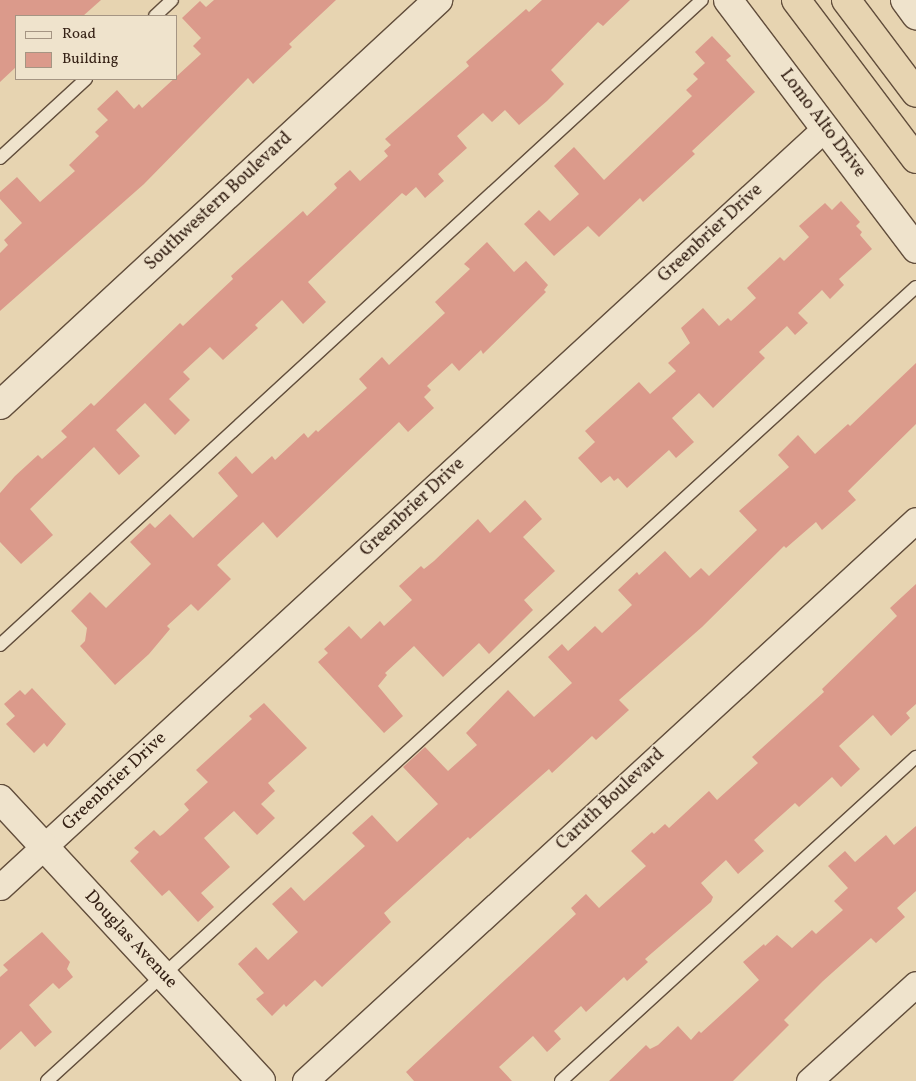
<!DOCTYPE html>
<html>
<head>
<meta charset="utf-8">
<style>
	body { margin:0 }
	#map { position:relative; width:916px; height:1081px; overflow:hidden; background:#e7d4b1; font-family:Vollkorn,serif }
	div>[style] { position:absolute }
	.building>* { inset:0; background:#db9a8b }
	.roads { filter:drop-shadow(1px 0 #624e3c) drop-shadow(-1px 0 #624e3c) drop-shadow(0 1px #624e3c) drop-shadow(0 -1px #624e3c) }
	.lane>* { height:12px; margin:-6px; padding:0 6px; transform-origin:6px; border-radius:6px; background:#efe3cc }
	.street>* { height:25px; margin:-12.5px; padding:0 12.5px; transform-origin:12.5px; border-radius:12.5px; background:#efe3cc }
	.secondary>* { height:28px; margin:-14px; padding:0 14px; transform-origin:14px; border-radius:14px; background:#efe3cc }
	.highway>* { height:28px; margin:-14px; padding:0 14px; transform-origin:14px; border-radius:14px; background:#e7d4b1 }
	span { translate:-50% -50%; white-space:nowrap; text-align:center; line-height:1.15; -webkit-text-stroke:4px #efe3cc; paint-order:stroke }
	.street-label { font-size:18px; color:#352115 }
	.legend { position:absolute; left:15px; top:15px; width:162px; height:65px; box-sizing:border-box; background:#efe3cc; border:1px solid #a59583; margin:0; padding:6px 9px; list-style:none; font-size:15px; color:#352115 }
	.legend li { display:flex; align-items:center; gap:10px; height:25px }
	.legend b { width:25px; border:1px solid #a59583 }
</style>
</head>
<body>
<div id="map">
	<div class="building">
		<i style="clip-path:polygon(0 0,101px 0,83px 16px,16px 16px,16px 67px,0 82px)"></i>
		<i style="clip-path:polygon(214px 0,336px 0,289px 44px,292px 47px,253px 84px,248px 78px,144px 184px,0 311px,0 253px,8px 245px,4px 240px,22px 223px,0 199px,0 192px,17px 177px,40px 202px,75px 171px,69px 165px,99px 136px,95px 132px,108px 120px,97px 109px,117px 90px,134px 109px,139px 104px,142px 108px,201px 54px,193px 46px,201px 38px,182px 18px,200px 1px,206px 7px)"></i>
		<i style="clip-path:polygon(542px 0,630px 0,603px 26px,598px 22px,551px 70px,564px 84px,547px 101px,519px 125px,505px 110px,492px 122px,483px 113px,457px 136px,467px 148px,438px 174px,444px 181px,425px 198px,416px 187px,406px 196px,402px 193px,308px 282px,326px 302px,303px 324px,282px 300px,255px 325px,258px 328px,223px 360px,210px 347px,183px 372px,190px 379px,169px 399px,190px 420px,175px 435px,145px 403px,116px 430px,140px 456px,119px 475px,94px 447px,30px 509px,53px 535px,21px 564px,0 542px,0 493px,15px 476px,38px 455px,42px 459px,67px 437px,61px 431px,91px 403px,94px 406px,180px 323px,183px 326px,233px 279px,231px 276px,303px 211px,307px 216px,337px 188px,334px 184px,350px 170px,360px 181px,388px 156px,384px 151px,391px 145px,385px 139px,469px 66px,466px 62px,483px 47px,526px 9px,529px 12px)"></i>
		<i style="clip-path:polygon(712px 36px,731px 56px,726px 60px,755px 92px,692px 151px,695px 154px,643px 202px,640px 198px,599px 237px,588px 226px,554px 256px,524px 224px,539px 210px,550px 221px,579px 194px,554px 166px,574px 147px,604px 180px,692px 96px,686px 90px,698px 79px,693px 74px,705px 63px,695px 52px)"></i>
		<i style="clip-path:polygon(841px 201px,860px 222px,856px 226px,862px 232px,860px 235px,872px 249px,839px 279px,844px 285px,830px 299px,822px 290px,798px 313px,808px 323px,795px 335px,787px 326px,759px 352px,765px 358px,713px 408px,699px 393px,672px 418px,694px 442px,676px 458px,669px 450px,627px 488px,618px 478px,614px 481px,610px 476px,601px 483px,578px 458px,595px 442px,585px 431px,639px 382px,650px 394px,676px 371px,668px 363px,690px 343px,681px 328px,703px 308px,719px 326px,728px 318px,731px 321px,756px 298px,747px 288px,780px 257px,784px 261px,809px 237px,799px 226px,825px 203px,832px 210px)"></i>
		<i style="clip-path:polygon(487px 242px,514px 272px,526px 261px,548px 285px,544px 290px,546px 292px,483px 354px,481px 350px,459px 371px,452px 363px,427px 386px,431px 390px,424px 397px,434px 408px,408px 432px,399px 422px,277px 538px,263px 522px,217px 565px,231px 579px,198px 611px,191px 604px,167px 626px,170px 629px,149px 654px,115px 685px,80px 646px,85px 641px,87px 628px,71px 611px,90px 592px,106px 608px,151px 564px,130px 542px,150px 523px,155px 528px,170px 514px,193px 538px,238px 496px,218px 473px,236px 456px,252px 474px,272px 456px,275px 460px,304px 433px,308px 438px,316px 430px,318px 432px,367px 388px,359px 379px,382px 357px,389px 365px,445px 313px,435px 302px,470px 269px,464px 264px)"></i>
		<i style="clip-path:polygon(916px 363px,916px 424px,848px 491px,856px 500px,822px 530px,816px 522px,786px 548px,784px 546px,702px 627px,619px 700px,629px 710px,596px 740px,592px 736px,552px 773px,549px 769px,470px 839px,468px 837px,384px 913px,391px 922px,322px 987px,315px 980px,286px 1007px,284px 1004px,272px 1016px,256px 999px,264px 993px,238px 964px,256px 947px,268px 960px,298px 932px,272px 904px,291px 887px,304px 901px,365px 846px,352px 833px,372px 815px,397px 842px,438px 804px,403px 767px,425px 747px,448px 771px,477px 745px,466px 733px,508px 690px,534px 717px,572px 683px,548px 657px,562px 644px,568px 651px,595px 626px,602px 633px,632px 605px,618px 590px,637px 572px,639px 575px,665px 551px,690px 578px,701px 568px,709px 576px,757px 530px,739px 511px,789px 467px,778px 455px,798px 435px,815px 454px,848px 424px,850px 426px)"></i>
		<i style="clip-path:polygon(525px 500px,542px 519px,523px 537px,555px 571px,524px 600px,533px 610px,489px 654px,479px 643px,443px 677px,414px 646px,385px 673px,387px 675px,378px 686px,403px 716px,384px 733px,318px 662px,328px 653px,324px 649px,349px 626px,361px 639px,380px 621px,384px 626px,412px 600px,399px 586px,421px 566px,424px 569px,434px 561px,478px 519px,490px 533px)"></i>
		<i style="clip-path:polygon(916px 584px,916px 704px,906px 713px,910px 718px,891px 736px,873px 715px,839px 746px,860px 769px,841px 787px,832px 777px,799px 807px,795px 803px,754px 840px,764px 851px,738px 874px,726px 860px,701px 883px,713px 897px,711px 902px,645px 959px,648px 962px,627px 981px,624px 977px,586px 1012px,581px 1006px,554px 1031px,561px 1039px,547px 1052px,533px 1036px,499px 1067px,512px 1081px,414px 1081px,406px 1072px,576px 914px,571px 908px,586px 894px,599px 908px,646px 866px,631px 851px,652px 832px,654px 834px,665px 824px,669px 828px,709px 791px,717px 800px,758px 763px,752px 757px,824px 692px,822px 689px,897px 616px,890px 608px)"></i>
		<i style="clip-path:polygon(32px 688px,66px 724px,47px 747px,44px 743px,34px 753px,6px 724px,15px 716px,4px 704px,20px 690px,25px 695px)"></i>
		<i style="clip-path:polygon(264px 703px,307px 748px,268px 783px,275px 791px,261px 804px,275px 818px,257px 835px,234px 811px,204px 838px,230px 867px,201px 893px,214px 907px,198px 922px,169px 890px,162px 896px,130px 861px,139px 852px,134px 848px,154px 830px,160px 836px,163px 834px,189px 810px,184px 804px,208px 782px,196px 770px,252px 719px,249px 716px)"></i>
		<i style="clip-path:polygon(916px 826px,916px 891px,897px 908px,905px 917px,876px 943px,871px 938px,823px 981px,784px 1020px,789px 1025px,733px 1081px,609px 1081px,646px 1045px,650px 1049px,658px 1045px,678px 1026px,691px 1040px,699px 1031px,701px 1033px,759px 980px,743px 962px,764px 944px,765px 946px,777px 935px,792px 948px,812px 930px,816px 934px,843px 910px,834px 901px,848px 888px,828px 866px,845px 851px,855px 862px,886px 835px,894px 845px)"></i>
		<i style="clip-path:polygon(42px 932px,70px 962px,67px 969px,73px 977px,59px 989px,53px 983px,29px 1005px,52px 1032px,35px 1047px,21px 1031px,0 1050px,0 977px,8px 970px,3px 965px)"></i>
	</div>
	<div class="roads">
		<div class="lane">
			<i style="left:155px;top:16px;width:23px;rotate:-43deg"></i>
			<i style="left:0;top:158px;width:117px;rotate:-42.6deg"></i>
			<i style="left:0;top:645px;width:953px;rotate:-42.58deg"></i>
			<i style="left:47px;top:1081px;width:1177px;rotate:-42.42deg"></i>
			<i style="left:561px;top:1081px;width:481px;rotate:-42.4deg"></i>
		</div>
		<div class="street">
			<i style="left:0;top:887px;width:1121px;rotate:-42.61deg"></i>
			<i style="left:305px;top:1081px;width:829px;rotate:-42.56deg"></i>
			<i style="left:809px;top:1081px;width:144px;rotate:-42.2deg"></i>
		</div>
		<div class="secondary">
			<i style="left:728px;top:0;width:312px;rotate:52.9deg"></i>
			<i style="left:905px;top:0;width:19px;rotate:54deg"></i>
			<i style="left:0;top:405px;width:597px;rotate:-42.76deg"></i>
			<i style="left:0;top:799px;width:384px;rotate:47.2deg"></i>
		</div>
		<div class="highway">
			<i style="left:796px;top:0;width:199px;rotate:53deg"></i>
			<i style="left:846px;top:0;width:116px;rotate:53deg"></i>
		</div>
	</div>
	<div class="street-label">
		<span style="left:822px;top:124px;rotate:53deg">Lomo Alto Drive</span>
		<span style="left:219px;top:202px;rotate:-43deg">Southwestern Boulevard</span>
		<span style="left:711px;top:234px;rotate:-43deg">Greenbrier Drive</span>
		<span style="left:413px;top:508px;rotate:-43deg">Greenbrier Drive</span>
		<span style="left:115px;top:782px;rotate:-43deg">Greenbrier Drive</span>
		<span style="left:611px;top:800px;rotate:-43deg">Caruth Boulevard</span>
		<span style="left:130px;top:940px;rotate:47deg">Douglas Avenue</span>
	</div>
	<ul class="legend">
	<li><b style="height:6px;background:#efe3cc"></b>Road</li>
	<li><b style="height:14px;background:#db9a8b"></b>Building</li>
	</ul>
</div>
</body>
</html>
